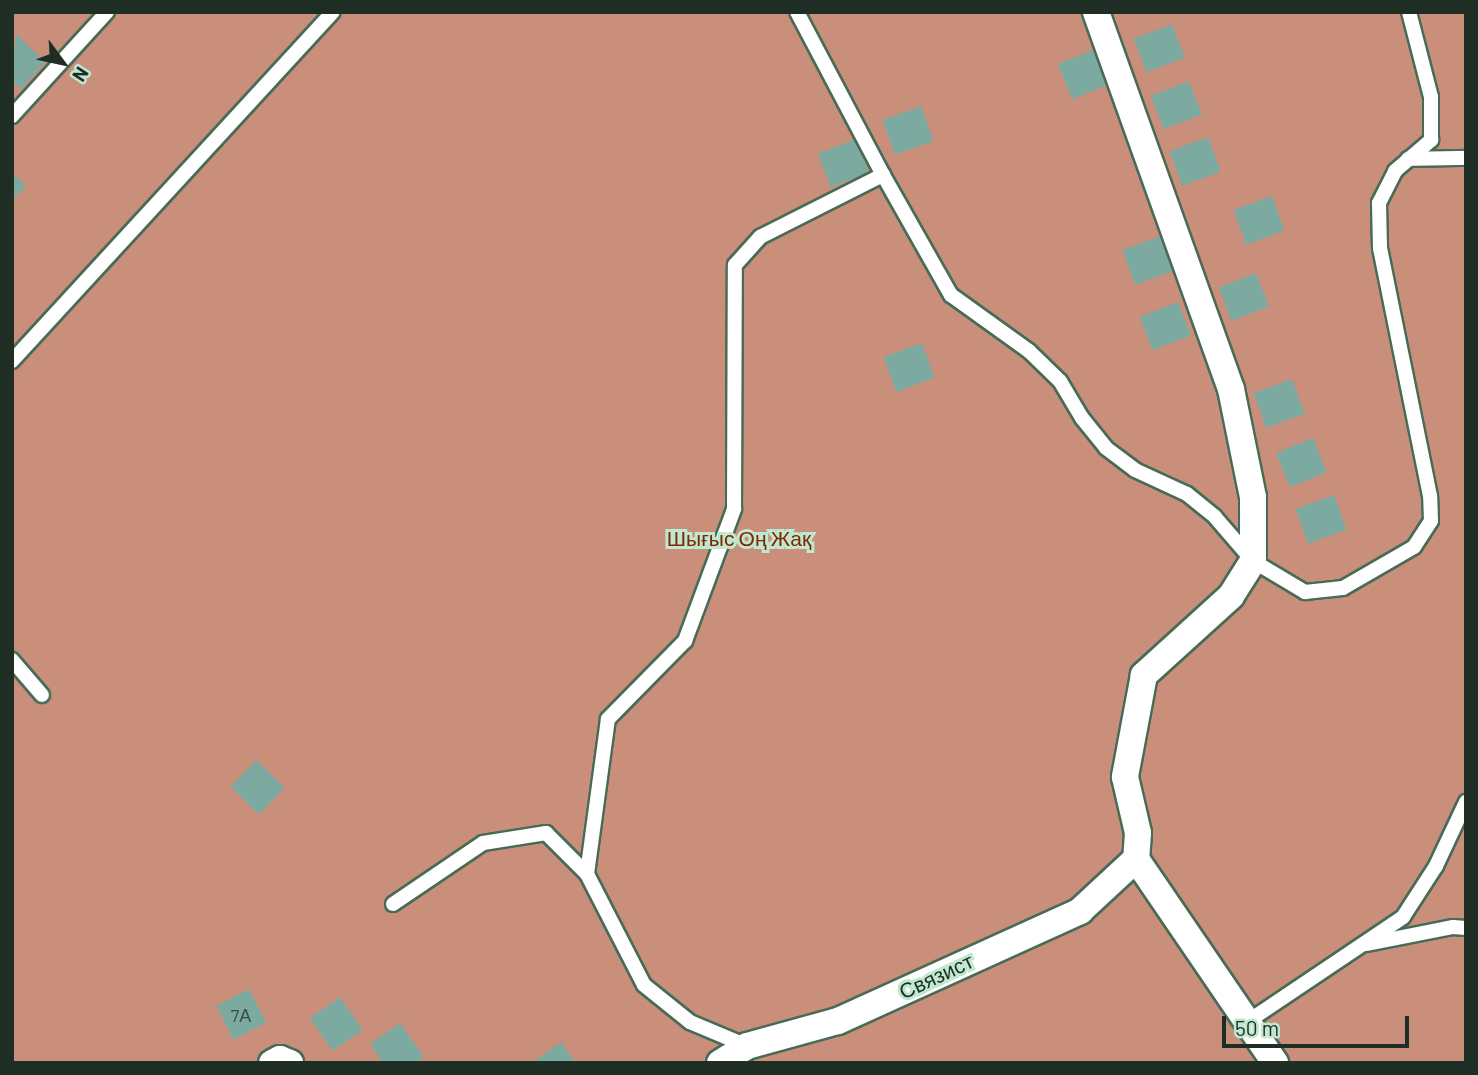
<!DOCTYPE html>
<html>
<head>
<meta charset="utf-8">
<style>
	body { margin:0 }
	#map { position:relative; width:1478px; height:1075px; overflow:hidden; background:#b4dac3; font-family:Barlow,sans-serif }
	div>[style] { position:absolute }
	.green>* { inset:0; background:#c98f7b; transform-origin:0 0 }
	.building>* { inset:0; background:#7caaa0; transform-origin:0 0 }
	.roads { filter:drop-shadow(2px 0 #486b57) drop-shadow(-2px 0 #486b57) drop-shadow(0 2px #486b57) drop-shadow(0 -2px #486b57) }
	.lane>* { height:14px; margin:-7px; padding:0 7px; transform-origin:7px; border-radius:7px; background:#fff }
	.street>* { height:26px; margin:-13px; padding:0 13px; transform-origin:13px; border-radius:13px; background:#fff }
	span { translate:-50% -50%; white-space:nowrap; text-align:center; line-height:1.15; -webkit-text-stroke:6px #c0e7d0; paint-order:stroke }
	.number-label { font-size:18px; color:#364d44 }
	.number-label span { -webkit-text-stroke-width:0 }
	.park-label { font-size:21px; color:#802600 }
	.street-label { font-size:21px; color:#1f2e25 }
	.frame { position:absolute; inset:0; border:14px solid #1f2e25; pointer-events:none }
	.north { position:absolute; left:28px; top:28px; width:70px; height:70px; -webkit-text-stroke:5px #c0e7d0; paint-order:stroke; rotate:123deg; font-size:19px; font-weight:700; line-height:28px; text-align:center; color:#1f2e25 }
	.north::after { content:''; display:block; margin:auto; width:24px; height:32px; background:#1f2e25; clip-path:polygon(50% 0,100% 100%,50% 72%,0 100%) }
	.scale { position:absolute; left:1222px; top:1016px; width:187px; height:32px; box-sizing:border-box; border:4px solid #1f2e25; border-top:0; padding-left:9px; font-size:21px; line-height:24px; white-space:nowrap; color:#1f2e25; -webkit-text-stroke:5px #c0e7d0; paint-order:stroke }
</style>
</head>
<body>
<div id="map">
	<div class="green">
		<i style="left:12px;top:12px;width:1454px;height:1051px"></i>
	</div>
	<div class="building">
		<i style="left:1172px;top:24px;width:36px;height:41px;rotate:69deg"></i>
		<i style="clip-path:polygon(16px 34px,45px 62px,21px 89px,12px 81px)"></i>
		<i style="left:1095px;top:49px;width:38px;height:40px;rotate:68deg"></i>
		<i style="left:1189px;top:81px;width:36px;height:41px;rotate:69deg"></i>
		<i style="left:921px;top:106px;width:37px;height:41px;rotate:70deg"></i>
		<i style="left:1208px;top:137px;width:37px;height:41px;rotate:70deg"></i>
		<i style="left:856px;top:139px;width:36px;height:41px;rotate:69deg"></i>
		<i style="clip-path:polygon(12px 172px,26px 186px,12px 201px)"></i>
		<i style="left:1272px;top:196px;width:37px;height:41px;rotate:70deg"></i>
		<i style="left:1161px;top:236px;width:37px;height:41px;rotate:70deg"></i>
		<i style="left:1256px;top:273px;width:36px;height:40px;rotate:69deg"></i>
		<i style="left:1178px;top:302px;width:36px;height:41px;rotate:69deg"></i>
		<i style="left:922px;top:343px;width:37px;height:41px;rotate:70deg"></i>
		<i style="left:1292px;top:379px;width:37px;height:41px;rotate:70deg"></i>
		<i style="left:1313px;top:438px;width:37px;height:40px;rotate:68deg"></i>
		<i style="left:1334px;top:495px;width:37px;height:41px;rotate:70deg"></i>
		<i style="left:256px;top:760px;width:40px;height:37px;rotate:44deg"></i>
		<i style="left:249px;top:989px;width:38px;height:37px;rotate:63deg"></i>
		<i style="left:340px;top:997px;width:40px;height:37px;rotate:55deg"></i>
		<i style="clip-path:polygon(400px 1023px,424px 1057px,415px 1063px,383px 1063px,370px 1044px)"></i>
		<i style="clip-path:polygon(561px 1042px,576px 1063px,532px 1063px)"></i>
	</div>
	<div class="roads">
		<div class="lane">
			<i style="left:12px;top:116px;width:141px;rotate:-47.6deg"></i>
			<i style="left:1408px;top:159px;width:58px;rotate:-1deg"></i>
			<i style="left:883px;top:175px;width:138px;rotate:60.5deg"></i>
			<i style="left:951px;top:295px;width:96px;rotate:35.7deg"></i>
			<i style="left:1029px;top:351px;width:43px;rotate:44.1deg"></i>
			<i style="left:1060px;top:381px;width:43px;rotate:59.3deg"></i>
			<i style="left:1082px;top:418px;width:38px;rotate:51deg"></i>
			<i style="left:1106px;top:448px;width:36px;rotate:37deg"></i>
			<i style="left:1135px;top:470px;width:57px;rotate:24.8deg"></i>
			<i style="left:1187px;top:494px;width:36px;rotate:39deg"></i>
			<i style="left:1215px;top:517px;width:58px;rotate:49.2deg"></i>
			<i style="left:1253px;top:561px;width:61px;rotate:30.8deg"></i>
			<i style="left:1305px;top:592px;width:38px;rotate:-6deg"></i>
			<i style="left:1343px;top:588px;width:82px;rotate:-30deg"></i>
			<i style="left:1414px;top:547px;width:31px;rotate:-57deg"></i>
			<i style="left:1431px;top:521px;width:25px;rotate:-92deg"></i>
			<i style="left:1430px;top:496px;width:253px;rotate:-101.4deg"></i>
			<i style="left:1380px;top:248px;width:45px;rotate:-91.3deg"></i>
			<i style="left:1379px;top:203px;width:36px;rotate:-63deg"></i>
			<i style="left:1395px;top:171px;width:48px;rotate:-40.7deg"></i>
			<i style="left:1431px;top:140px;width:43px;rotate:-90deg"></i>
			<i style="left:1431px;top:97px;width:88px;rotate:-104.5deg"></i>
			<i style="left:12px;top:361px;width:474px;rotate:-47.4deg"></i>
			<i style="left:12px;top:660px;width:46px;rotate:49.4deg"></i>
			<i style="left:393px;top:904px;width:109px;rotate:-34.1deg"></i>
			<i style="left:483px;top:843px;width:64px;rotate:-9deg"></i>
			<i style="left:546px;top:833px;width:58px;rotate:45deg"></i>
			<i style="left:1367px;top:944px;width:88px;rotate:-11.2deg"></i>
			<i style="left:1453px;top:927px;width:13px;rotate:4deg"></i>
			<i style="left:1247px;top:1022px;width:188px;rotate:-33.9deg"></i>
			<i style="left:1403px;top:917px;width:61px;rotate:-57.1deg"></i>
			<i style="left:1436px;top:866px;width:71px;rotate:-64.9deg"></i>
			<i style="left:747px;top:1046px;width:62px;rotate:-157.2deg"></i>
			<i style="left:690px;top:1022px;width:59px;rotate:-141.2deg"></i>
			<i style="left:644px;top:985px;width:125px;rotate:-117.2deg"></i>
			<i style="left:587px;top:874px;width:156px;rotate:-82.3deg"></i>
			<i style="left:608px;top:719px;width:110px;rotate:-45.4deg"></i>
			<i style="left:685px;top:641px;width:141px;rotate:-69.6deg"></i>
			<i style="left:734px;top:509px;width:244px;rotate:-89.8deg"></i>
			<i style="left:735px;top:265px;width:38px;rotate:-48deg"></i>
			<i style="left:760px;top:237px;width:138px;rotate:-26.8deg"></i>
			<i style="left:883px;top:175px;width:184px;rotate:-117.8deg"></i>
		</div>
		<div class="street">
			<i style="left:1096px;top:12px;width:400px;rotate:70.3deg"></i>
			<i style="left:1231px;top:389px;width:110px;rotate:78.5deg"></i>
			<i style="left:1253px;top:497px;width:64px;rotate:90deg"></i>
			<i style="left:1253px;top:561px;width:41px;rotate:122.2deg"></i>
			<i style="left:1231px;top:596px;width:118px;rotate:137.8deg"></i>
			<i style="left:1144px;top:675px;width:104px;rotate:100.6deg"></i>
			<i style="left:1125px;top:777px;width:57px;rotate:76.9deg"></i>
			<i style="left:1138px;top:833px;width:26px;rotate:94deg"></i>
			<i style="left:1136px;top:859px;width:247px;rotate:55.7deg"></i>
			<i style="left:272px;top:1063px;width:9px;rotate:-27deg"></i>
			<i style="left:280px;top:1059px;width:11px;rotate:22deg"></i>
			<i style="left:720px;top:1063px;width:32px;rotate:-32deg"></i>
			<i style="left:747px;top:1046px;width:94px;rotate:-15.4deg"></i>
			<i style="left:838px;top:1021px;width:266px;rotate:-24.4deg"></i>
			<i style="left:1080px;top:911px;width:76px;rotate:-42.9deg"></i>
		</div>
	</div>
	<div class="number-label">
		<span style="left:241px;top:1015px">7А</span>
	</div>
	<div class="park-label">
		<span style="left:739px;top:538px">Шығыс Оң Жақ</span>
	</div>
	<div class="street-label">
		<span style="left:936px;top:976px;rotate:-25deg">Связист</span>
	</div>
	<div class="frame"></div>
	<div class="north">N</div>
	<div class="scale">50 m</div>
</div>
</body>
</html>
